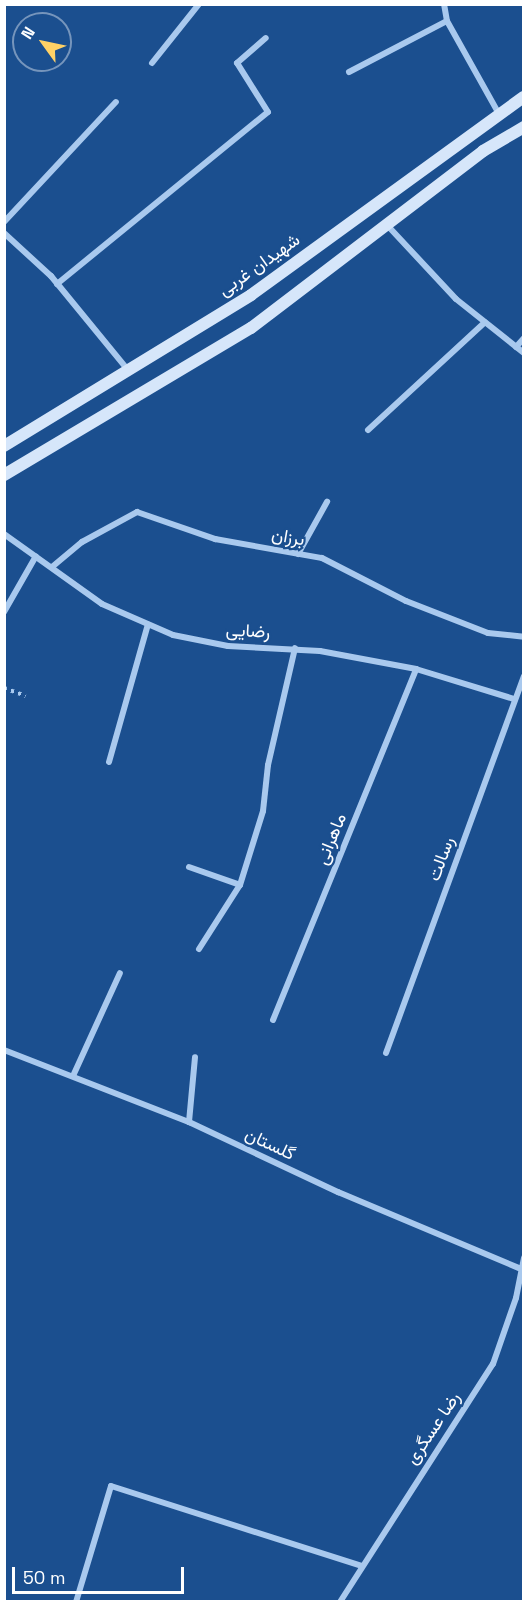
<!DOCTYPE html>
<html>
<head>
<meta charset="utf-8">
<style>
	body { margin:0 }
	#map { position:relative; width:528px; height:1606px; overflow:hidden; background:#1b4f8f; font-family:"Space Grotesk",Vazirmatn,sans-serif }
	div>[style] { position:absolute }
	.path>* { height:4px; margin-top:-2px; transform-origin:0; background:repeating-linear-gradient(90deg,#a9c9ee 0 3px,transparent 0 7.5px) }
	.street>* { height:6px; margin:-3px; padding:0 3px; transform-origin:3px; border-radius:3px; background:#a9c9ee }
	.secondary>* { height:12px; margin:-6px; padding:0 6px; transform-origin:6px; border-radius:6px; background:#d6e6fa }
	span { translate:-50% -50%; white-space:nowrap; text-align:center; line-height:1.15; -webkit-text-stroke:4.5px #1b4f8f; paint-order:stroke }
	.street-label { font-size:18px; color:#fff }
	.frame { position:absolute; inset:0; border:6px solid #fff; pointer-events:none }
	.north { position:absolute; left:12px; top:12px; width:60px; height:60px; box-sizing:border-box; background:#1b4f8f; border:2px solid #7695bc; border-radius:50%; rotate:303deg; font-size:16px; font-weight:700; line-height:24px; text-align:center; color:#fff }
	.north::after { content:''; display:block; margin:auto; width:21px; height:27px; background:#ffd166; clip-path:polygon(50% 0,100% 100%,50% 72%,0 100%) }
	.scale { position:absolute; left:12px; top:1567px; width:172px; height:27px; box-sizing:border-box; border:3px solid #fff; border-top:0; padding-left:8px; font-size:18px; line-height:21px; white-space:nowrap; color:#fff; -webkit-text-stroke:4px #1b4f8f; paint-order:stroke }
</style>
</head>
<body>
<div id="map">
	<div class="path">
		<i style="left:4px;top:688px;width:23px;rotate:20deg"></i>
	</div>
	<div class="street">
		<i style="left:444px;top:4px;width:17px;rotate:80deg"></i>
		<i style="left:447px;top:21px;width:107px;rotate:60.8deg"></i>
		<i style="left:152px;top:63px;width:75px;rotate:-51.5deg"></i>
		<i style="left:349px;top:72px;width:110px;rotate:-27.5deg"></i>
		<i style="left:4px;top:222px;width:164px;rotate:-47deg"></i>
		<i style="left:387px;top:225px;width:101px;rotate:47deg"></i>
		<i style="left:456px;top:299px;width:87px;rotate:38.5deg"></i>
		<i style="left:4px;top:233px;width:64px;rotate:42.5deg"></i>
		<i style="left:51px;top:276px;width:122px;rotate:50.7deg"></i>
		<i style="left:57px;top:284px;width:272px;rotate:-39.2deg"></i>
		<i style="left:268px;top:112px;width:58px;rotate:-122.3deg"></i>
		<i style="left:237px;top:63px;width:38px;rotate:-41deg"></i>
		<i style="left:516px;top:347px;width:12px;rotate:-48deg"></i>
		<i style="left:368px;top:430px;width:159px;rotate:-42.7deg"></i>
		<i style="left:4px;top:534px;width:120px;rotate:35.5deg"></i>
		<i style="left:102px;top:604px;width:77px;rotate:23.6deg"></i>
		<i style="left:173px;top:635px;width:56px;rotate:11.3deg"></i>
		<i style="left:228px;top:646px;width:92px;rotate:3.1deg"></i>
		<i style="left:320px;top:651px;width:98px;rotate:10.6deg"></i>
		<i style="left:416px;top:669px;width:102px;rotate:17deg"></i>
		<i style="left:298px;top:554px;width:60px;rotate:-60.9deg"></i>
		<i style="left:52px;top:567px;width:39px;rotate:-40deg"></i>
		<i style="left:82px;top:542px;width:63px;rotate:-28.6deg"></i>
		<i style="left:137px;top:512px;width:83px;rotate:19.1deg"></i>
		<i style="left:215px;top:539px;width:109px;rotate:10.1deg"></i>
		<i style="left:322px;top:558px;width:94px;rotate:27.1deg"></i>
		<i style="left:406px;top:601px;width:88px;rotate:21.3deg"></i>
		<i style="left:488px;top:633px;width:36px;rotate:6deg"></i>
		<i style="left:4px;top:612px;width:64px;rotate:-60.3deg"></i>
		<i style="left:109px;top:762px;width:143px;rotate:-74.2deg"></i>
		<i style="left:189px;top:867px;width:54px;rotate:19.4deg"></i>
		<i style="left:199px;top:949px;width:76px;rotate:-57.4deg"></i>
		<i style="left:240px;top:885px;width:77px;rotate:-72.7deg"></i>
		<i style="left:263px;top:811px;width:46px;rotate:-83.8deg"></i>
		<i style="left:268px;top:765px;width:120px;rotate:-77deg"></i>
		<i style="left:273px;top:1020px;width:379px;rotate:-67.8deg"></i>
		<i style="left:4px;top:1050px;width:199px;rotate:21.3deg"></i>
		<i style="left:189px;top:1122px;width:165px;rotate:25.2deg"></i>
		<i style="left:338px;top:1192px;width:199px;rotate:22.8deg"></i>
		<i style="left:386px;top:1053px;width:401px;rotate:-69.9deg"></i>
		<i style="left:73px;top:1076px;width:113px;rotate:-65.5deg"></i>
		<i style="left:189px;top:1122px;width:65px;rotate:-84.7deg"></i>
		<i style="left:76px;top:1602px;width:121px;rotate:-73.2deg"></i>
		<i style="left:111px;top:1486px;width:263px;rotate:17.7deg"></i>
		<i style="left:340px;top:1602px;width:283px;rotate:-57.3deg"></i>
		<i style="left:493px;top:1364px;width:70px;rotate:-70.8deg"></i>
		<i style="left:516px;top:1298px;width:41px;rotate:-78.7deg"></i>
	</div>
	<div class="secondary">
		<i style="left:4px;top:446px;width:289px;rotate:-31.4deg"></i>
		<i style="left:251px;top:295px;width:337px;rotate:-36deg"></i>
		<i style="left:4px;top:475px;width:287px;rotate:-30.8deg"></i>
		<i style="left:251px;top:328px;width:292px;rotate:-37.3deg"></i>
		<i style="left:483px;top:151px;width:48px;rotate:-30.3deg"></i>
	</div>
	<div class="street-label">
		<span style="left:259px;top:265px;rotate:-35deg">شهیدان غربی</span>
		<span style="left:288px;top:537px;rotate:10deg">برزان</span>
		<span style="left:248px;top:631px;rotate:3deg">رضایی</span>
		<span style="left:331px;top:839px;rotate:-68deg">ماهرانی</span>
		<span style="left:441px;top:859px;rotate:-70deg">رسالت</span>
		<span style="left:270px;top:1144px;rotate:25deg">گلستان</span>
		<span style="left:433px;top:1428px;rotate:-56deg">رضا عسگری</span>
	</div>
	<div class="frame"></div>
	<div class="north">N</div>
	<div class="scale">50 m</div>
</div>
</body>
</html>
